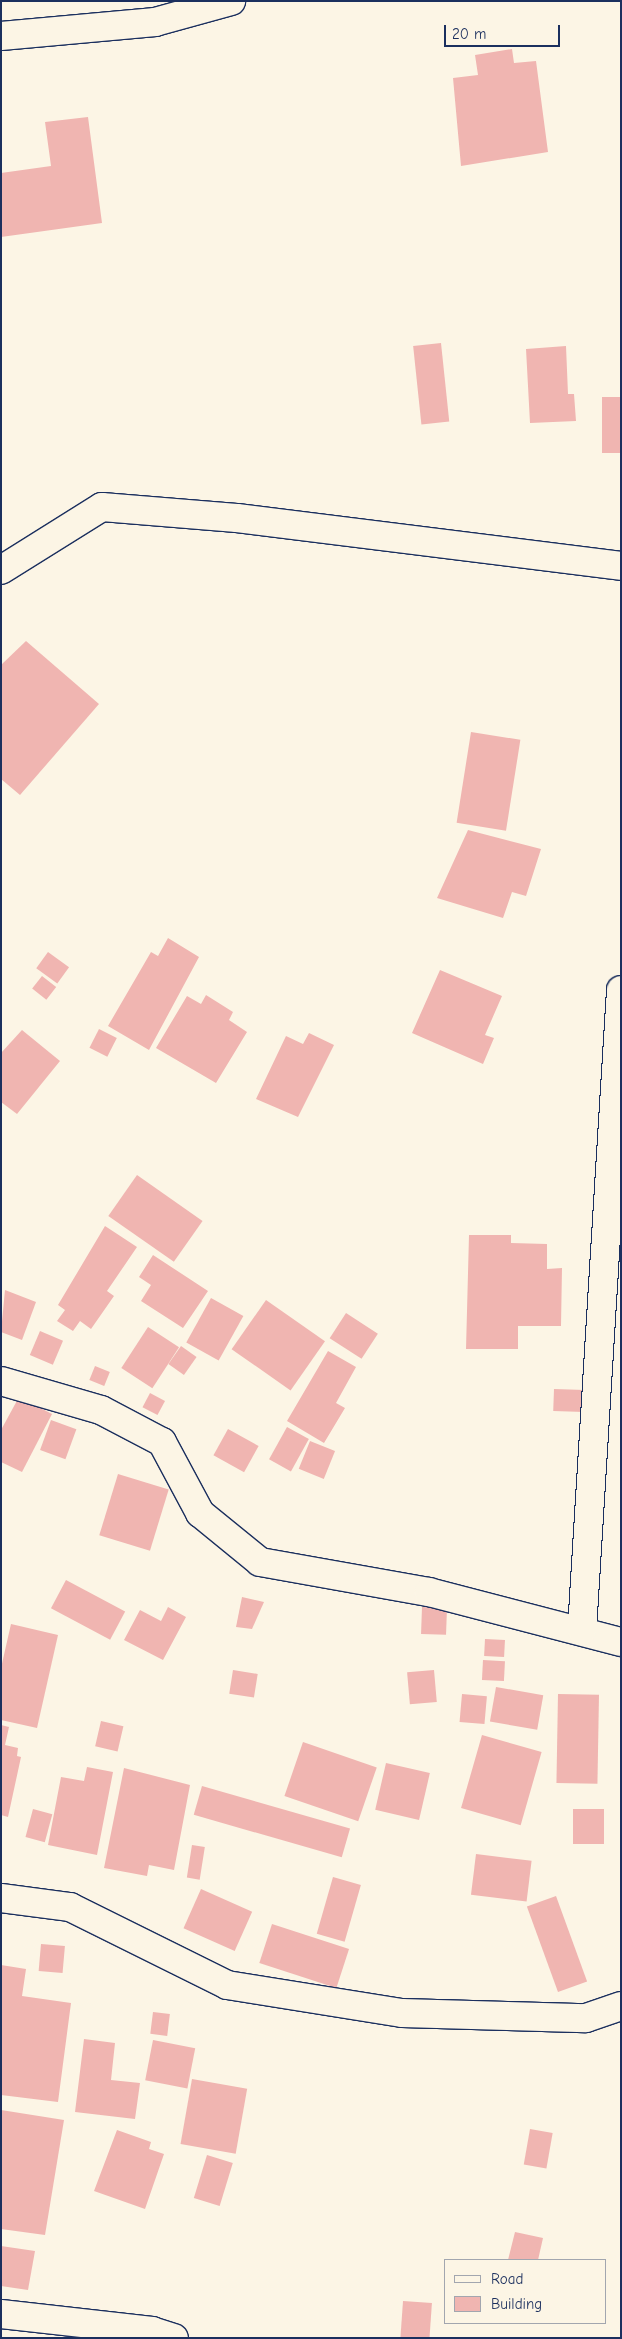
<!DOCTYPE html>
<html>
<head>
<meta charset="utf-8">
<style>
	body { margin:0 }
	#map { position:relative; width:622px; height:2339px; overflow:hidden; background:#fcf5e5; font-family:"Comic Neue",sans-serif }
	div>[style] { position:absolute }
	.building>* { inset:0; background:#f0b5b1; transform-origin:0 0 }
	.roads { filter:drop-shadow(1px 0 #1b2f5e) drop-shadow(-1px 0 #1b2f5e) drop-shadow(0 1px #1b2f5e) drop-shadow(0 -1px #1b2f5e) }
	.street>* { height:28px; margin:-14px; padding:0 14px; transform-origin:14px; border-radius:14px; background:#fcf5e5 }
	span { translate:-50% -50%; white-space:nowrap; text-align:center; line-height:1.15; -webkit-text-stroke:4px #fcf5e5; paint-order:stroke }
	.frame { position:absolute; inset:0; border:2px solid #1b2f5e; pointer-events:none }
	.legend { position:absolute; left:444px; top:2259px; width:162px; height:65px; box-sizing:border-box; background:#fcf5e5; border:1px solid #a2a6af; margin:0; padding:6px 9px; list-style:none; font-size:15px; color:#1b2f5e }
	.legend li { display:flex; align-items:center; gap:10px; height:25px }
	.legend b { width:25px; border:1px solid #a2a6af }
	.scale { position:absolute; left:444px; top:25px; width:116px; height:22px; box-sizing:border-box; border:2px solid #1b2f5e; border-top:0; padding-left:6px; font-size:15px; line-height:18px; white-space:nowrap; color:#1b2f5e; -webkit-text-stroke:4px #fcf5e5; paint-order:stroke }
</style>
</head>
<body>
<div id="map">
	<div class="building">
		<i style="clip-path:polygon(512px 49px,514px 63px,536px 61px,548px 152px,461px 166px,453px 78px,478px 75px,475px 55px)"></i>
		<i style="clip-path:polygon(88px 117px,102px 223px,1px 237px,1px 173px,51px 166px,45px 122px)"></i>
		<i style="left:441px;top:343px;width:79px;height:28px;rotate:84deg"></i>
		<i style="clip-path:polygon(566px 346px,568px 394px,574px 394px,576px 421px,530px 423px,526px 349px)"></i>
		<i style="left:602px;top:397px;width:19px;height:56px"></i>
		<i style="clip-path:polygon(26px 641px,99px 704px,20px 795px,1px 779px,1px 665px)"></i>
		<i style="left:471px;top:732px;width:50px;height:92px;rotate:9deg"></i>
		<i style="clip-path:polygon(468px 830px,541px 849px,526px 896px,512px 892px,503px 918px,437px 898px)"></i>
		<i style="clip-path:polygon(168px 938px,199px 957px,149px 1050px,108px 1026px,151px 952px,158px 956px)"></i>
		<i style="left:48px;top:952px;width:26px;height:20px;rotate:36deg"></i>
		<i style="clip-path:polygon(440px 970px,502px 996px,485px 1035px,494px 1038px,483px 1064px,412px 1033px)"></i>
		<i style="left:42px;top:976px;width:18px;height:16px;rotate:38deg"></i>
		<i style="clip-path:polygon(206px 995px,233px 1012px,229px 1020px,247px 1032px,216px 1083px,156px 1048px,187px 996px,201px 1004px)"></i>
		<i style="left:99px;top:1029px;width:20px;height:21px;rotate:27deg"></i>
		<i style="clip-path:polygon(22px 1030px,60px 1061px,17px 1114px,1px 1102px,1px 1053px)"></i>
		<i style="clip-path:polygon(309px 1033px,334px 1045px,298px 1117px,256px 1099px,286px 1036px,303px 1044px)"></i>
		<i style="left:137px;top:1175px;width:80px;height:50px;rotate:35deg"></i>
		<i style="clip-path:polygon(105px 1226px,137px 1247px,107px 1291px,114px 1296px,91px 1329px,80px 1321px,73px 1331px,57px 1321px,65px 1310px,58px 1305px)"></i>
		<i style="clip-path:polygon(469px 1235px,511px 1235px,511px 1243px,547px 1244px,547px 1269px,562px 1268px,561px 1326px,518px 1326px,518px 1349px,466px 1349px)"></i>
		<i style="clip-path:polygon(153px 1255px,208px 1291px,183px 1328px,141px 1301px,151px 1285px,139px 1277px)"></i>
		<i style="clip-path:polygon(5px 1290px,36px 1302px,22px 1340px,1px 1332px)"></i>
		<i style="left:211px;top:1298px;width:37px;height:51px;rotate:29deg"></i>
		<i style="left:266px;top:1300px;width:72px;height:60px;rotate:35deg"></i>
		<i style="left:346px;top:1313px;width:38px;height:30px;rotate:33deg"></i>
		<i style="left:148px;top:1327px;width:37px;height:49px;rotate:33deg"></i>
		<i style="left:40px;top:1331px;width:25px;height:26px;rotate:23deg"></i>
		<i style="left:181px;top:1346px;width:19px;height:22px;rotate:35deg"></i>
		<i style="clip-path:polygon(328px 1351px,356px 1367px,336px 1403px,345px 1408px,324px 1443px,287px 1421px)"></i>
		<i style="left:95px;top:1366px;width:16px;height:15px;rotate:22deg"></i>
		<i style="left:554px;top:1389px;width:31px;height:22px;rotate:2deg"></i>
		<i style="left:150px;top:1393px;width:17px;height:16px;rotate:28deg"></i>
		<i style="clip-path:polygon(19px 1397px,52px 1414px,22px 1472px,1px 1462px,1px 1430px)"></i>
		<i style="left:51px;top:1420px;width:27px;height:32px;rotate:20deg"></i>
		<i style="left:287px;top:1427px;width:25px;height:37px;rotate:29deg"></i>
		<i style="left:228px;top:1429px;width:35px;height:30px;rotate:29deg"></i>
		<i style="left:310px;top:1441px;width:27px;height:30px;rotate:22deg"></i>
		<i style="left:118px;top:1474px;width:53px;height:64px;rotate:17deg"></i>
		<i style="left:66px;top:1580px;width:67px;height:32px;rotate:28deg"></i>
		<i style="clip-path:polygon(242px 1597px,264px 1602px,252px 1629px,236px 1627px)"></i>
		<i style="clip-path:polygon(168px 1607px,186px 1617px,163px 1660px,124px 1640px,140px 1610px,161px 1621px)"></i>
		<i style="left:422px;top:1607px;width:25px;height:27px;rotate:2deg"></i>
		<i style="clip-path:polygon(11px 1624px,58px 1635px,37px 1728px,1px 1720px,1px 1668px)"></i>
		<i style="left:485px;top:1639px;width:20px;height:17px;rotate:3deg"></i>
		<i style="left:483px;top:1660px;width:22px;height:20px;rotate:3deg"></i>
		<i style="left:233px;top:1670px;width:25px;height:24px;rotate:9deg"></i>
		<i style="left:434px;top:1670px;width:32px;height:27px;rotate:85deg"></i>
		<i style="left:496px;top:1687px;width:48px;height:35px;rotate:10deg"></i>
		<i style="left:462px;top:1694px;width:25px;height:28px;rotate:5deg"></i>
		<i style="left:558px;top:1694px;width:41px;height:89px;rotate:1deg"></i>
		<i style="left:101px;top:1721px;width:23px;height:26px;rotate:13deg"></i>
		<i style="clip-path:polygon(1px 1725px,9px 1727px,5px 1745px,18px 1748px,17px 1756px,21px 1757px,8px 1817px,1px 1815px)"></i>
		<i style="left:482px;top:1735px;width:62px;height:76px;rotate:16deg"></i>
		<i style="left:303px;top:1742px;width:78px;height:57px;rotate:19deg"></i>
		<i style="left:386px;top:1763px;width:45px;height:48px;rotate:13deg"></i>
		<i style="clip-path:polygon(87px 1767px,113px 1772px,97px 1855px,48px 1845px,61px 1777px,84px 1781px)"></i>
		<i style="clip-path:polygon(124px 1768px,190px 1785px,174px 1870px,149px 1865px,147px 1876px,104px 1868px)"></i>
		<i style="left:202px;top:1786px;width:154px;height:30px;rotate:16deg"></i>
		<i style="left:33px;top:1809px;width:20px;height:29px;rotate:15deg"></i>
		<i style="left:573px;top:1809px;width:31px;height:35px"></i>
		<i style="left:192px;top:1845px;width:13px;height:33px;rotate:9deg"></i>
		<i style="left:476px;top:1854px;width:56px;height:41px;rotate:7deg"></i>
		<i style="left:333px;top:1877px;width:29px;height:59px;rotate:16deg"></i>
		<i style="left:201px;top:1889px;width:56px;height:43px;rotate:24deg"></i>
		<i style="left:556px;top:1896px;width:91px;height:31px;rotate:70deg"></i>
		<i style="left:272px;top:1924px;width:81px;height:41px;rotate:18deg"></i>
		<i style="left:41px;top:1944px;width:24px;height:27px;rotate:5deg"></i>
		<i style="clip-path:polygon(1px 1965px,26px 1969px,22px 1996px,71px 2003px,58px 2102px,1px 2095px)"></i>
		<i style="left:153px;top:2012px;width:17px;height:22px;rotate:7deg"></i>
		<i style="clip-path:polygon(84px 2039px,115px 2043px,111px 2080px,140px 2083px,135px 2119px,75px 2112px)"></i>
		<i style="left:153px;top:2040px;width:43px;height:41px;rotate:11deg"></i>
		<i style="left:192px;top:2079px;width:56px;height:66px;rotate:10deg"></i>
		<i style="clip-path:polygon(1px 2110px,64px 2120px,45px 2235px,1px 2229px)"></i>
		<i style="left:530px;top:2129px;width:23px;height:36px;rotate:10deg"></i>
		<i style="clip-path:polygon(117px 2130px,151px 2142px,149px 2149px,164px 2154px,145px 2209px,94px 2191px)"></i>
		<i style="left:207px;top:2155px;width:27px;height:45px;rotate:17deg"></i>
		<i style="clip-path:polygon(515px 2232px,543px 2238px,538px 2260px,508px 2260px)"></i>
		<i style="clip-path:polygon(1px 2246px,35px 2251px,28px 2290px,1px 2286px)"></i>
		<i style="left:403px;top:2301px;width:29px;height:37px;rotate:4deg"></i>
	</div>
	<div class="roads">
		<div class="street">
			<i style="left:1px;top:36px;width:155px;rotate:-5.2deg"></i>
			<i style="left:155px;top:22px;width:79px;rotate:-15.4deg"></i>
			<i style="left:1px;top:570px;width:119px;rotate:-32deg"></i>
			<i style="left:102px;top:507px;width:135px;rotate:4.7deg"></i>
			<i style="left:237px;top:518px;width:387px;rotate:7.1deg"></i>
			<i style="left:1px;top:1381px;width:104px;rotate:16.2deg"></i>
			<i style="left:101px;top:1410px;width:69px;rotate:27.7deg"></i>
			<i style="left:162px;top:1442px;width:81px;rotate:61.8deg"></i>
			<i style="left:200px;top:1513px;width:77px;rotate:39.2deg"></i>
			<i style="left:260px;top:1562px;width:172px;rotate:10.1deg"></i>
			<i style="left:429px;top:1592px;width:198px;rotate:14.6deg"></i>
			<i style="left:582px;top:1630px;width:641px;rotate:-86.51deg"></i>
			<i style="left:1px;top:1898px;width:70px;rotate:7.4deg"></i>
			<i style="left:70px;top:1907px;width:175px;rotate:26.4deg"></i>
			<i style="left:227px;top:1985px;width:177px;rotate:9.1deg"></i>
			<i style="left:402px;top:2013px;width:184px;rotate:1.6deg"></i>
			<i style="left:586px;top:2018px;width:37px;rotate:-19deg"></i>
			<i style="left:1px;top:2314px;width:152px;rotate:6.4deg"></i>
			<i style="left:152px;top:2331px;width:23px;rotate:18deg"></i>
		</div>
	</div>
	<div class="frame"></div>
	<ul class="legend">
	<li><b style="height:6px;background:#fcf5e5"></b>Road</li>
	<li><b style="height:14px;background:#f0b5b1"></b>Building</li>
	</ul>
	<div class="scale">20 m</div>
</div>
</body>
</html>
